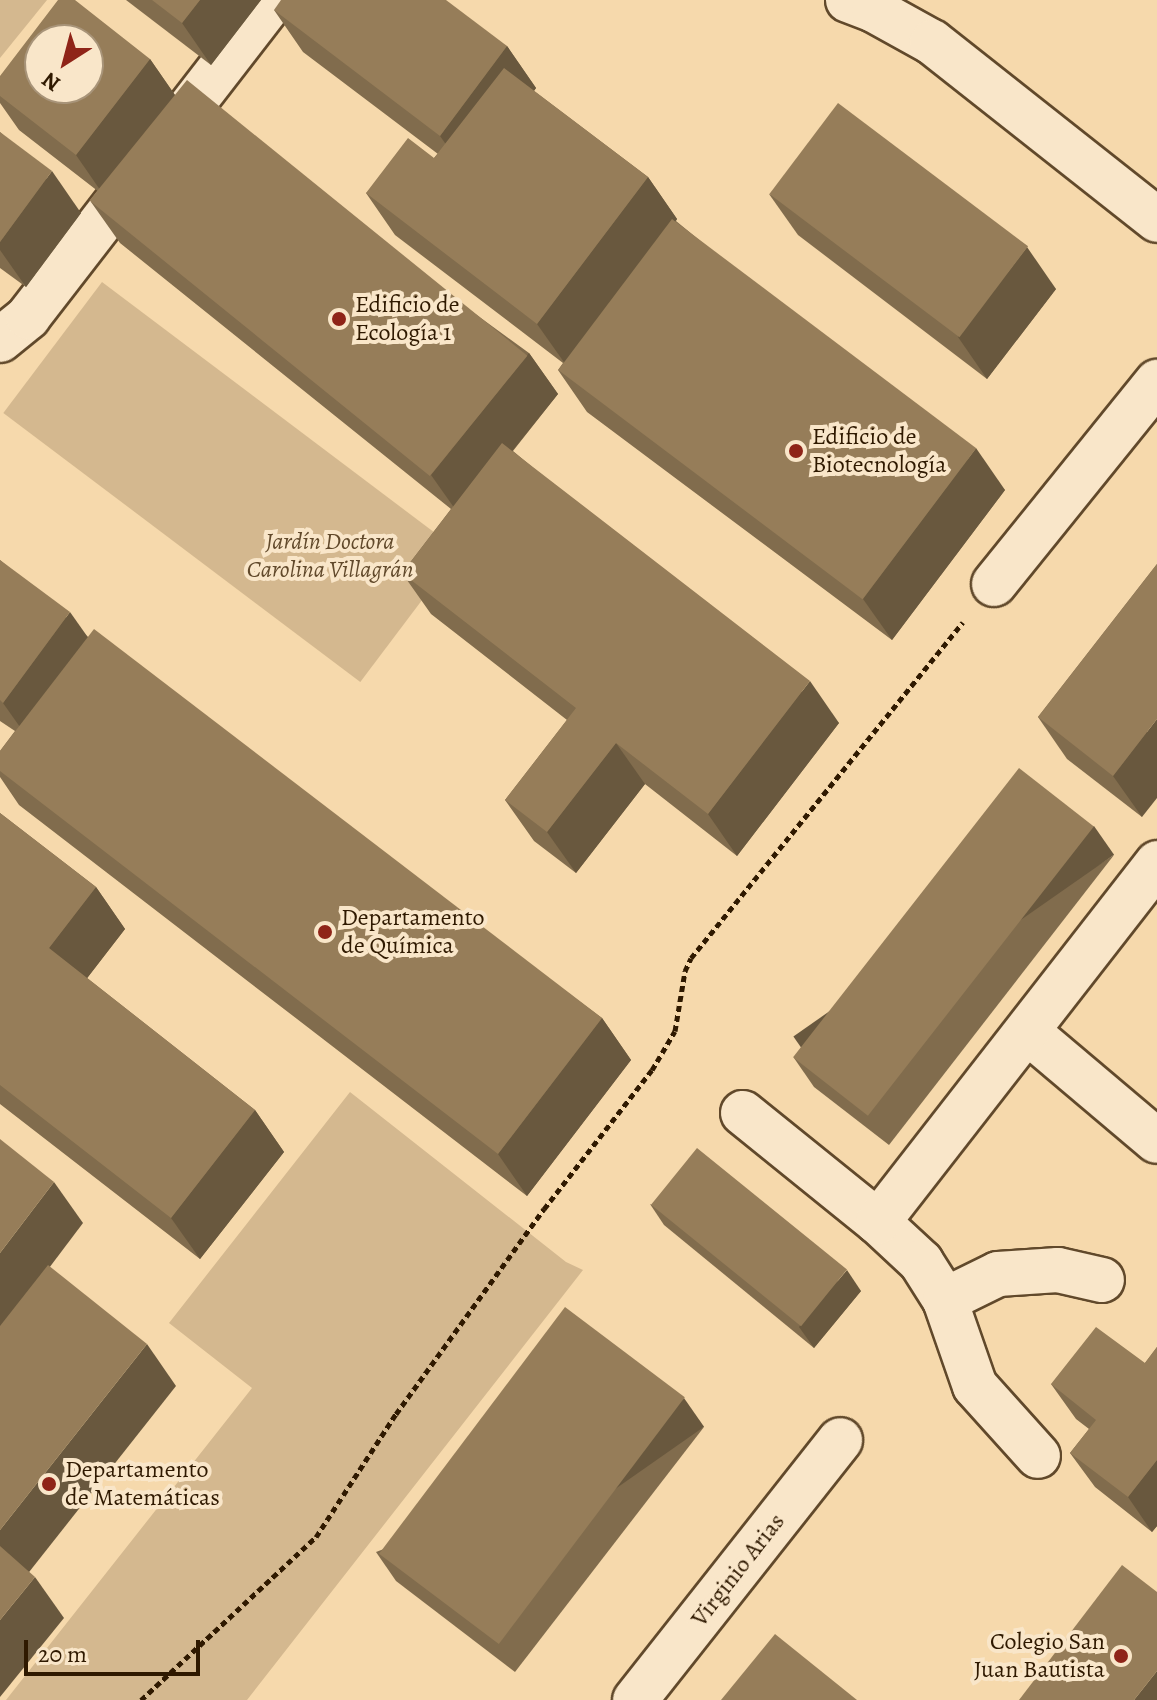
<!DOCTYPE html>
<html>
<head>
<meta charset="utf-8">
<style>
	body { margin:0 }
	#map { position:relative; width:1157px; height:1700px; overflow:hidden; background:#f6d9ac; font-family:Alegreya,serif }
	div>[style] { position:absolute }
	.green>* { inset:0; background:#d4b88f; transform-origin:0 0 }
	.path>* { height:5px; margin-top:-2.5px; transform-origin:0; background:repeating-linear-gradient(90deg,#2f1900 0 6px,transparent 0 10px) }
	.roads { filter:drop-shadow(2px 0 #61492b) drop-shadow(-2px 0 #61492b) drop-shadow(0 2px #61492b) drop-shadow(0 -2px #61492b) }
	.minor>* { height:44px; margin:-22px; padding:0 22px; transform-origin:22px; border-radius:22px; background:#f9e6c9 }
	.wall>* { inset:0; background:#816c4d }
	.shaded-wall>* { inset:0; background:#69583e; transform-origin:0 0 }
	.building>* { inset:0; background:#967d59; transform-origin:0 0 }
	.dots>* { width:22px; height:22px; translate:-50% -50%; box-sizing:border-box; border:4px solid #f9e6c9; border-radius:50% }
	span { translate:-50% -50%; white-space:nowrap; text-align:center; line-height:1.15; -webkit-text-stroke:8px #f9e6c9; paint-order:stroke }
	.poi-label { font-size:24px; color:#2f1900 }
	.left { translate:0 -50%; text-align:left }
	.right { translate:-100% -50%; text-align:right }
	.park-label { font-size:24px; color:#61492b; font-style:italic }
	.street-label { font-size:24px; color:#2f1900 }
	.north { position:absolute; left:24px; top:24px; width:80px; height:80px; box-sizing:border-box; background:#f9e6c9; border:2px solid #a89479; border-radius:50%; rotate:216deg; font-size:22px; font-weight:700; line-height:32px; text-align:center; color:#2f1900 }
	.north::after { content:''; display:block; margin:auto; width:28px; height:36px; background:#8f2418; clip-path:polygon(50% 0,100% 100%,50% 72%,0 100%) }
	.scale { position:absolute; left:24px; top:1640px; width:176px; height:36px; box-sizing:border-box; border:4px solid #2f1900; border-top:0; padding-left:10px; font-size:24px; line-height:28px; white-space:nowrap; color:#2f1900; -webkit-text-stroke:6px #f9e6c9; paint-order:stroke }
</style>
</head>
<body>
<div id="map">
	<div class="green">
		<i style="clip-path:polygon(0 0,47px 0,0 58px)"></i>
		<i style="left:102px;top:282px;width:447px;height:164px;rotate:37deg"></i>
		<i style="clip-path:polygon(350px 1092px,566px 1262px,583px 1270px,247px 1700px,6px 1700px,252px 1388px,169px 1323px)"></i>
	</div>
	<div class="path">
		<i style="left:141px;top:1700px;width:239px;rotate:-43deg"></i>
		<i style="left:316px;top:1537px;width:147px;rotate:-57deg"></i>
		<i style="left:396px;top:1414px;width:253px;rotate:-54.2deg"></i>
		<i style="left:544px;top:1209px;width:176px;rotate:-52.2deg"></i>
		<i style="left:652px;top:1070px;width:45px;rotate:-59.5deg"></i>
		<i style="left:675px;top:1031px;width:61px;rotate:-80.5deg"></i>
		<i style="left:685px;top:971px;width:14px;rotate:-65deg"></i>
		<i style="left:691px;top:958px;width:432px;rotate:-51deg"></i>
	</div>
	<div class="roads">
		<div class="minor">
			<i style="left:848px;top:0;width:28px;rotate:21deg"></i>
			<i style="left:874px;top:10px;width:66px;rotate:28.9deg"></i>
			<i style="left:932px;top:42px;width:287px;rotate:38.3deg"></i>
			<i style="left:0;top:340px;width:36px;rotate:-39deg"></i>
			<i style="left:28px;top:317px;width:401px;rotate:-52.3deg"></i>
			<i style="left:994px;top:584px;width:260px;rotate:-51.1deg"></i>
			<i style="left:1029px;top:1033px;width:167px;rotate:40.2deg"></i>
			<i style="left:743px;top:1113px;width:174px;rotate:38.9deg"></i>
			<i style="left:878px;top:1222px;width:59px;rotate:42.9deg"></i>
			<i style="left:921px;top:1262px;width:45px;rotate:57.7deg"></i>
			<i style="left:945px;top:1300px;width:91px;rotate:70.8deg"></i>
			<i style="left:975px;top:1386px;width:94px;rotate:48deg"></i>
			<i style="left:878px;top:1222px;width:455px;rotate:-52.1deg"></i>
			<i style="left:945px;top:1300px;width:59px;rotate:-26.1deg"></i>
			<i style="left:998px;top:1274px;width:60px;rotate:-3.8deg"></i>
			<i style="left:1058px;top:1270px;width:45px;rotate:12.8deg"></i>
			<i style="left:635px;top:1700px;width:331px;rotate:-51.7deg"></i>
		</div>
	</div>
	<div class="wall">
		<i style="clip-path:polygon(126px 0,261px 0,211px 65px)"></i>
		<i style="clip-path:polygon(274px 10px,507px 46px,536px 88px,534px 91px,648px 177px,677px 219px,676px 221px,1005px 490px,892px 640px,587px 412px,558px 370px,563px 363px,395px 235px,366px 193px,434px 158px,438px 154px,303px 52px)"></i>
		<i style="clip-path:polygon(150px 59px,175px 95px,529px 353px,558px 394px,513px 451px,839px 723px,737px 856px,645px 784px,576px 873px,534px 841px,505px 800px,567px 720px,431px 614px,402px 573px,451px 509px,120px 243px,91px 202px,99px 192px,19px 130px,0 103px,0 76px)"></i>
		<i style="clip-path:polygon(0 132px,81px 213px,26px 287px,0 268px)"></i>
		<i style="clip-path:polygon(769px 194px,1056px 289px,987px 379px,798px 235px)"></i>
		<i style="clip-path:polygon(0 560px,88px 637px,602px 1018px,631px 1060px,527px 1196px,19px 805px,0 777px,0 751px,15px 731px,0 721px)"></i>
		<i style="clip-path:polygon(1157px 564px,1142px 817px,1067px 759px,1038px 717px)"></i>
		<i style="clip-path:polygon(0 813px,96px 887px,125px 929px,87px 978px,255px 1110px,284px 1152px,200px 1259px,0 1104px)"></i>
		<i style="clip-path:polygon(1114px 855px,889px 1145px,814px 1087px,794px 1058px)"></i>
		<i style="clip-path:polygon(650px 1204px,861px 1291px,814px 1348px,664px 1225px)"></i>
		<i style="clip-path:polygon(1157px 1347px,1157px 1526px,1152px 1532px,1095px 1487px,1070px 1453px,1089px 1429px,1076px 1419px,1051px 1384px,1145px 1363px)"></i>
		<i style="clip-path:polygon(704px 1427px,515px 1672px,396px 1581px,376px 1552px)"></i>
	</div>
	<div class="shaded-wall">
		<i style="clip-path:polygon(200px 0,261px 0,211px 65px,182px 23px)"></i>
		<i style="clip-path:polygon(507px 46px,536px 88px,469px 177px,440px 136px)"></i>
		<i style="clip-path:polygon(150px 59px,179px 101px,105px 197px,76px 155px)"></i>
		<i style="clip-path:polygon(52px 171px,81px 213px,26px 287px,0 250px,0 242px)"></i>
		<i style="clip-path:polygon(648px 177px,677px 219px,566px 365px,537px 324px)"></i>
		<i style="clip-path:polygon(1027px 247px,1056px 289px,987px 379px,958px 337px)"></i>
		<i style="clip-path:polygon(529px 353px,558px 394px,460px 516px,431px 475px)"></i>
		<i style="clip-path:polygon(976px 448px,1005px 490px,892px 640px,863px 599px)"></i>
		<i style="clip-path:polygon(70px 612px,99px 653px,32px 744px,3px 703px)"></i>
		<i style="clip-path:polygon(810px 681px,839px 723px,737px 856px,708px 814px)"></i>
		<i style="clip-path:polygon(1157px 719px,1157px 798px,1142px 817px,1113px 776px)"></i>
		<i style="clip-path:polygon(616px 743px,645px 784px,576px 873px,547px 832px)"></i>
		<i style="left:1094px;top:826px;width:35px;height:367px;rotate:55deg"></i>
		<i style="clip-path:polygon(96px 887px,125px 929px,78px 990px,49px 948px)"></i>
		<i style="clip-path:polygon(602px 1018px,631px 1060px,527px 1196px,498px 1154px)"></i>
		<i style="clip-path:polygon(255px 1110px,284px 1152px,200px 1259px,171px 1218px)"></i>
		<i style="clip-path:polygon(54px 1182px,83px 1223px,0 1333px,0 1253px)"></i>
		<i style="clip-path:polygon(847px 1270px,861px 1291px,814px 1348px,799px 1327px)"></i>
		<i style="clip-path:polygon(147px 1344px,176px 1386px,22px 1581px,0 1550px,0 1530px)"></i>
		<i style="left:684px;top:1398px;width:35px;height:309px;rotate:55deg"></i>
		<i style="clip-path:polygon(1157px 1460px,1157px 1526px,1152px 1532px,1128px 1497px)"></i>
		<i style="clip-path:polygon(35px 1577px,64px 1618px,0 1697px,0 1620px)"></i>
		<i style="clip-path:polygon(1157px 1671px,1157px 1700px,1134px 1700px)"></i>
	</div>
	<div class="building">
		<i style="clip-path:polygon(evenodd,58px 0,75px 0,150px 59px,76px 155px,0 96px,0 76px,58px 0,40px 40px,88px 40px,88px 88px,40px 88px,40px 40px)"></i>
		<i style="clip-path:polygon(152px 0,200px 0,182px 23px)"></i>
		<i style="clip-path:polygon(281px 0,446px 0,507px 46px,440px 136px,274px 10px)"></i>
		<i style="clip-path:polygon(504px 68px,648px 177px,537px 324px,366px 193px,408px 138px,434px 158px)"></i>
		<i style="left:187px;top:80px;width:438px;height:155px;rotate:39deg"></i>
		<i style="left:838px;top:103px;width:238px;height:114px;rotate:37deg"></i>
		<i style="clip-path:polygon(0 132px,52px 171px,0 242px)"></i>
		<i style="left:672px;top:219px;width:381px;height:189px;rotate:37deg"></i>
		<i style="clip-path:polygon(502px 443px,810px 681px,708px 814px,616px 743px,547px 832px,505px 800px,576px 708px,402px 573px)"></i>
		<i style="clip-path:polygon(0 560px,70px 612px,3px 703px,0 700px)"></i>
		<i style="clip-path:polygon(1157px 564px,1157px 719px,1113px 776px,1038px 717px)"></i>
		<i style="clip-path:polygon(94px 629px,602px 1018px,498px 1154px,0 771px,0 751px)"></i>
		<i style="left:1019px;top:768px;width:95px;height:367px;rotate:38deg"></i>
		<i style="clip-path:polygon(0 813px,96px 887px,49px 948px,255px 1110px,171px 1218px,0 1085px)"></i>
		<i style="clip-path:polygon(0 1139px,54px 1182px,0 1253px)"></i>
		<i style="left:697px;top:1148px;width:193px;height:73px;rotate:39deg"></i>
		<i style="clip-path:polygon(48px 1265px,147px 1344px,0 1530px,0 1326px)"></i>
		<i style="left:565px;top:1307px;width:150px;height:309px;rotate:37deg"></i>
		<i style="clip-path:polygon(1096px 1327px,1145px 1363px,1157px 1347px,1157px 1460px,1128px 1497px,1070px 1453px,1096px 1420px,1051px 1384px)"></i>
		<i style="clip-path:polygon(0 1546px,35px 1577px,0 1620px)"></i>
		<i style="clip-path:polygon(1122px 1565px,1157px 1592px,1157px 1671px,1134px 1700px,1019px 1700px)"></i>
		<i style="clip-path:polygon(775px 1634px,857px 1700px,721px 1700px)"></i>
	</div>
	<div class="dots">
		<i style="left:339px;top:319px;background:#8f2418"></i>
		<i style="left:796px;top:451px;background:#8f2418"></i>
		<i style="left:325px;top:932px;background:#8f2418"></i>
		<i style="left:49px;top:1484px;background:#8f2418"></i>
		<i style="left:1121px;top:1656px;background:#8f2418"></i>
	</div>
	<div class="poi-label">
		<span class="left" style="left:355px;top:319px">Edificio de<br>Ecología 1</span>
		<span class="left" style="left:812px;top:451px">Edificio de<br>Biotecnología</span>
		<span class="left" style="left:341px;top:932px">Departamento<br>de Química</span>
		<span class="left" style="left:65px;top:1484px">Departamento<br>de Matemáticas</span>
		<span class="right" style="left:1105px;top:1656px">Colegio San<br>Juan Bautista</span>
	</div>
	<div class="park-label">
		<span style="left:330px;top:556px">Jardín Doctora<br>Carolina Villagrán</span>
	</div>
	<div class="street-label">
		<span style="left:738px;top:1570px;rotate:-52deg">Virginio Arias</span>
	</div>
	<div class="north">N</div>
	<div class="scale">20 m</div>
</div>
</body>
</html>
